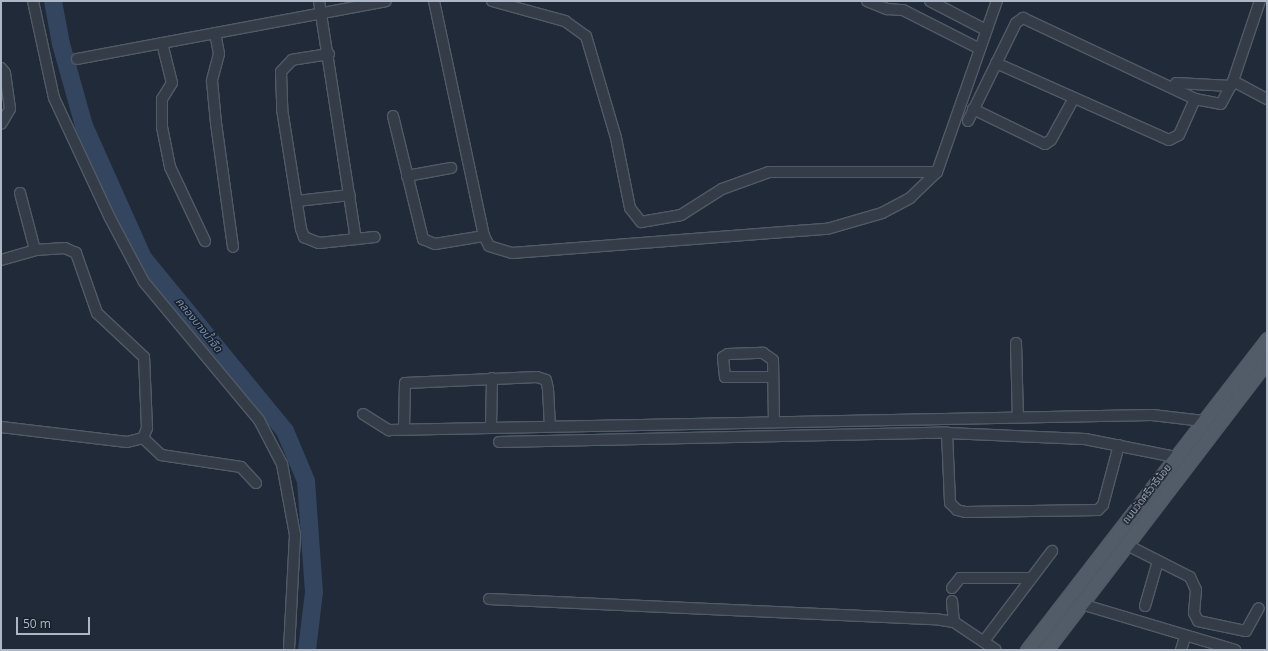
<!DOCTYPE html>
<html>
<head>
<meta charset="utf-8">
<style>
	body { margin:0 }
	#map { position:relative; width:1268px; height:651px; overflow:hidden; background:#202a38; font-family:"Open Sans","Noto Sans Thai",sans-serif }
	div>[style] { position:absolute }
	.river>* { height:18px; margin:-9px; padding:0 9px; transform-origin:9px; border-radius:9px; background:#34455f }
	.roads { filter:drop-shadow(1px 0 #515a66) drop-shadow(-1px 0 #515a66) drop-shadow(0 1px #515a66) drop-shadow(0 -1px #515a66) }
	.minor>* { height:10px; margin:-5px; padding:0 5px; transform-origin:5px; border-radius:5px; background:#343c48 }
	.major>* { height:13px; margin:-6.5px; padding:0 6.5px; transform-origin:6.5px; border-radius:6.5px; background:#525b68 }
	span { translate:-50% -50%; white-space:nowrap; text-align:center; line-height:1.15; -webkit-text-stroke:3px #19212d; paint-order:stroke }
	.street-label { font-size:10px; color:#aeb7c5 }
	.water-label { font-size:11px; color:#768dad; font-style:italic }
	.frame { position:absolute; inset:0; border:2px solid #aeb7c5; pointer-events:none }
	.scale { position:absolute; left:16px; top:617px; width:74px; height:18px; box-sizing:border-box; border:2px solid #aeb7c5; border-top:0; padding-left:5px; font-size:12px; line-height:14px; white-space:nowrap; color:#aeb7c5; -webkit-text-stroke:3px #19212d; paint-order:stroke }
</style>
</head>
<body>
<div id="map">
	<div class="river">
		<i style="left:53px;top:1px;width:44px;rotate:79.5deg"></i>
		<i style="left:61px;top:44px;width:85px;rotate:74.3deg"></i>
		<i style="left:84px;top:126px;width:145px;rotate:65.9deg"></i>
		<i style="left:143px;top:258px;width:224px;rotate:50.6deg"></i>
		<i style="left:285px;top:431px;width:54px;rotate:67.2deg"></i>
		<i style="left:306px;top:481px;width:111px;rotate:85.9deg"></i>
		<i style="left:314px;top:592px;width:58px;rotate:96.9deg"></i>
	</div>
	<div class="roads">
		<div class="minor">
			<i style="left:33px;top:1px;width:99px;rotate:77.8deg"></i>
			<i style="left:54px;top:98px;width:132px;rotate:65deg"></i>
			<i style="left:110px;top:218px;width:72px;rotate:62deg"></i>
			<i style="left:144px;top:282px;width:180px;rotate:50.2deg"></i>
			<i style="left:259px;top:420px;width:50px;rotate:62.4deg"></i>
			<i style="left:282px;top:464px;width:72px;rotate:79.6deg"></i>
			<i style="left:295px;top:535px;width:115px;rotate:93deg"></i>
			<i style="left:319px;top:1px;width:241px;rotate:81.2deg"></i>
			<i style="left:434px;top:1px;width:240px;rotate:78deg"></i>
			<i style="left:484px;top:236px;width:11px;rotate:63deg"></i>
			<i style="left:489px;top:246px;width:24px;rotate:17deg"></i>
			<i style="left:512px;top:253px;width:316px;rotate:-4.4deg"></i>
			<i style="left:827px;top:229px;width:57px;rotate:-16.2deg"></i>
			<i style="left:882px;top:213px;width:32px;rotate:-28deg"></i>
			<i style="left:910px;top:198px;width:37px;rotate:-44deg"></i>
			<i style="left:937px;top:172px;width:181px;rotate:-70.7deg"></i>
			<i style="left:492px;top:1px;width:76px;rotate:15.3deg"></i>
			<i style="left:565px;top:21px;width:26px;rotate:36deg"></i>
			<i style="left:586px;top:36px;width:106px;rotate:73.6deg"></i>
			<i style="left:616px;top:138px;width:71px;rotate:78.7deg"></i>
			<i style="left:630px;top:208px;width:18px;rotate:52deg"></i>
			<i style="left:641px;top:222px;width:41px;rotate:-9.9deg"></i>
			<i style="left:681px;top:215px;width:49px;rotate:-32.4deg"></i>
			<i style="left:722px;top:189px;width:50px;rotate:-19.9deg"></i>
			<i style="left:769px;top:172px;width:168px"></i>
			<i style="left:867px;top:1px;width:22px;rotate:22deg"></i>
			<i style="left:887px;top:9px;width:16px;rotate:4deg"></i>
			<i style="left:903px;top:10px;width:86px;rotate:26.9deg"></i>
			<i style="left:930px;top:1px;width:63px;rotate:27.4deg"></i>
			<i style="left:215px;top:33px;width:21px;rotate:79deg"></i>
			<i style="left:219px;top:54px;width:28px;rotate:105deg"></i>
			<i style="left:212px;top:81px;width:42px;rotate:84.6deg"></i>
			<i style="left:216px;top:123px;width:125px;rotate:82.2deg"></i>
			<i style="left:162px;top:43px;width:41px;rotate:76deg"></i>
			<i style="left:172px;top:83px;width:19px;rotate:122deg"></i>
			<i style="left:162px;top:99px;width:28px;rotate:90deg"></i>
			<i style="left:162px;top:127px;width:41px;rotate:78.7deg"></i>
			<i style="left:170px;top:167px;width:82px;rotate:64.7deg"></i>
			<i style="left:329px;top:54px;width:37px;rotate:171deg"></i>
			<i style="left:292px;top:60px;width:16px;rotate:133deg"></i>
			<i style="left:281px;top:72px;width:37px;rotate:88deg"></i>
			<i style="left:282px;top:109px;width:121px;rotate:81deg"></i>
			<i style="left:301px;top:229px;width:9px;rotate:69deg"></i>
			<i style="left:304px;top:237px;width:16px;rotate:22deg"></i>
			<i style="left:319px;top:243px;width:56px;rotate:-6.1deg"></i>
			<i style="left:77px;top:59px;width:314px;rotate:-10.6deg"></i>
			<i style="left:996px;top:63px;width:189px;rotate:24deg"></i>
			<i style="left:1169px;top:140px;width:11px;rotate:-27deg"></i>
			<i style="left:1179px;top:135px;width:39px;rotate:-66deg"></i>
			<i style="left:1px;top:68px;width:6px;rotate:51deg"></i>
			<i style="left:5px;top:73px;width:36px;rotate:82deg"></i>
			<i style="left:10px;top:109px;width:17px;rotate:121deg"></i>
			<i style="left:1233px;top:81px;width:38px;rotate:28deg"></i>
			<i style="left:1176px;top:83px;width:55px;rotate:3.1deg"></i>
			<i style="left:973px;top:109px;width:80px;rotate:25.9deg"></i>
			<i style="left:1045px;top:144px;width:7px;rotate:-34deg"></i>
			<i style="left:1051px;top:140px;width:48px;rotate:-61.3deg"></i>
			<i style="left:393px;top:116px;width:127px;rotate:76.3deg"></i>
			<i style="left:423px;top:239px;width:13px;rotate:23deg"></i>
			<i style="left:435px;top:244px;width:50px;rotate:-9.3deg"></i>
			<i style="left:968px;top:121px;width:109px;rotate:-63.9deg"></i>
			<i style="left:1016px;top:23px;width:9px;rotate:-36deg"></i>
			<i style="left:1023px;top:18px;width:190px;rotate:25.2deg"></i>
			<i style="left:1195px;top:99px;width:26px;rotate:11deg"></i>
			<i style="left:1221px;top:104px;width:26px;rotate:-62deg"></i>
			<i style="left:1233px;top:81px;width:84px;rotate:-71.4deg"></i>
			<i style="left:407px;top:176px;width:45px;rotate:-10.3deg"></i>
			<i style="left:297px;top:201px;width:53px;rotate:-6.5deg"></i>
			<i style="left:1px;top:260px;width:35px;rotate:-16deg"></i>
			<i style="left:1016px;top:343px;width:74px;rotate:88.5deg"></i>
			<i style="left:773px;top:377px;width:48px;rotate:180deg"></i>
			<i style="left:725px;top:377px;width:20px;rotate:-96deg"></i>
			<i style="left:723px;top:357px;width:6px;rotate:-31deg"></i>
			<i style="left:728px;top:354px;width:35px;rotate:-2deg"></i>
			<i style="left:763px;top:353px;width:12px;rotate:35deg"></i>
			<i style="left:773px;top:360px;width:62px;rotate:89.1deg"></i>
			<i style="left:363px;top:414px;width:31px;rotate:32deg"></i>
			<i style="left:389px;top:430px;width:763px;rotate:-1.13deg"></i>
			<i style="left:1152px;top:415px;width:52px;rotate:6.6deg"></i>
			<i style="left:1px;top:427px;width:127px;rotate:6.8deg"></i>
			<i style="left:127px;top:442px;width:16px;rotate:-14deg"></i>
			<i style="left:143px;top:438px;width:11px;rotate:-68deg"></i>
			<i style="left:147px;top:428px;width:71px;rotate:-92.4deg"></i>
			<i style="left:144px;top:357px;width:64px;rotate:-136.9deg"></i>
			<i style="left:97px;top:313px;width:64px;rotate:-109.3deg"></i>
			<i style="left:76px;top:253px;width:12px;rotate:-156deg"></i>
			<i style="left:65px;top:248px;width:30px;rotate:176deg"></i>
			<i style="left:35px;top:250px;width:59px;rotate:-104.7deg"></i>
			<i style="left:491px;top:427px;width:49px;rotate:-88.8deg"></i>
			<i style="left:404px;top:429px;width:46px;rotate:-88.8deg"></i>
			<i style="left:405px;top:383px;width:132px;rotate:-2.6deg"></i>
			<i style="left:537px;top:377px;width:9px;rotate:18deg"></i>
			<i style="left:546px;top:380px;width:9px;rotate:77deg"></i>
			<i style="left:548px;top:389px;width:37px;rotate:87deg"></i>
			<i style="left:947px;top:433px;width:70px;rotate:87.5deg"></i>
			<i style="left:950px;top:503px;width:10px;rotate:45deg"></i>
			<i style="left:957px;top:510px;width:9px;rotate:13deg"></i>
			<i style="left:966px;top:512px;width:132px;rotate:-0.9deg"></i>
			<i style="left:1098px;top:510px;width:7px;rotate:-45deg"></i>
			<i style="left:1103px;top:505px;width:62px;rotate:-75.1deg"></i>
			<i style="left:143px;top:438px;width:25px;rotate:43deg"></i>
			<i style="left:161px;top:455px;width:81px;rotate:8.5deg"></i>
			<i style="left:241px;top:467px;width:22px;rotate:47deg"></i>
			<i style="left:499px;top:442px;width:448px;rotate:-1.2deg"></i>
			<i style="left:947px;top:433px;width:138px;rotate:2.5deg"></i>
			<i style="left:1085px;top:439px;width:92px;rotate:11.3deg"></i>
			<i style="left:1127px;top:545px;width:71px;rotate:26.9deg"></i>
			<i style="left:1190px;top:577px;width:14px;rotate:65deg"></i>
			<i style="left:1196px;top:590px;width:23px;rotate:95deg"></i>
			<i style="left:1194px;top:613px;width:9px;rotate:63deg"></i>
			<i style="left:1198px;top:621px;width:49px;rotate:11.8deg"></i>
			<i style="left:1246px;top:631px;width:26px;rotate:-61deg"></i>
			<i style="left:952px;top:588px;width:13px;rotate:-51deg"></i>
			<i style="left:960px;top:578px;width:71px"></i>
			<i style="left:489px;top:599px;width:446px;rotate:2.6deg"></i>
			<i style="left:935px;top:619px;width:19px;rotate:9deg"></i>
			<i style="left:954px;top:622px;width:50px;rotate:33.7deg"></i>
			<i style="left:952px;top:601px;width:21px;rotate:85deg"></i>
			<i style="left:1081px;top:604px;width:161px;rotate:16.6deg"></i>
			<i style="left:1145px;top:606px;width:47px;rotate:-73.9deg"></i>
			<i style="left:984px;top:641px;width:113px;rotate:-52.9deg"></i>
			<i style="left:1181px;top:650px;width:14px;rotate:-73deg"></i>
		</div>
		<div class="major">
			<i style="left:1027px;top:650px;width:393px;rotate:-52.3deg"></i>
			<i style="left:1046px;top:650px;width:364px;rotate:-52.6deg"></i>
		</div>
	</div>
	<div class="street-label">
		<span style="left:1147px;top:494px;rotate:-52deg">ถนนวัดศรีวารีน้อย</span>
	</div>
	<div class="water-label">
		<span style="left:199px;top:325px;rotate:51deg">คลองบางน้ำจืด</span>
	</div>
	<div class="frame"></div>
	<div class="scale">50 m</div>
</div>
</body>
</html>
